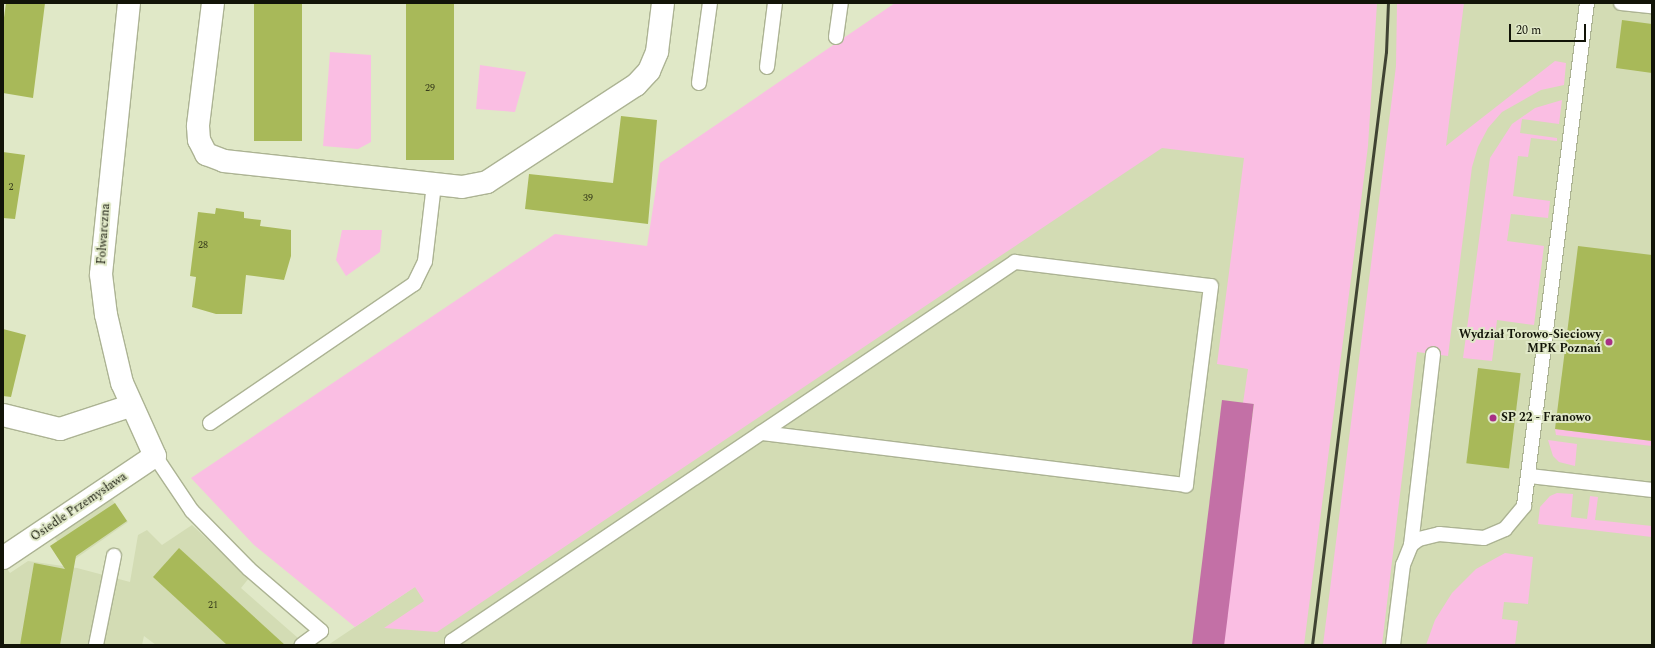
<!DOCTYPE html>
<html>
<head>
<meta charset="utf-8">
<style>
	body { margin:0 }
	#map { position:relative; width:1655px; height:648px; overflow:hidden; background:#e0e8c7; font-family:Spectral,serif }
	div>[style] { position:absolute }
	.built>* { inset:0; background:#d3dcb4; transform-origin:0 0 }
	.green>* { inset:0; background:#fabee3 }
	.water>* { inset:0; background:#c370a6; transform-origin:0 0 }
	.building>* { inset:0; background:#a8b959; transform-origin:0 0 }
	.roads { filter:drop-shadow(1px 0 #acb393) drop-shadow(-1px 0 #acb393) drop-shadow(0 1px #acb393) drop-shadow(0 -1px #acb393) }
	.service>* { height:14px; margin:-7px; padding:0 7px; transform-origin:7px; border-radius:7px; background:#fff }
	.minor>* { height:22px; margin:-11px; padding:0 11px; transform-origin:11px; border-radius:11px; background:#fff }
	.rail>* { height:3px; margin:-1.5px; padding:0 1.5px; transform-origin:1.5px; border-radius:1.5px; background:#404433 }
	.dots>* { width:11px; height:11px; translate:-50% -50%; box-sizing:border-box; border:2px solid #e0e8c7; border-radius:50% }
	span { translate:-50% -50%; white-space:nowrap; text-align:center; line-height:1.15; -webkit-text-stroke:4px #e0e8c7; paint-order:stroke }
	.number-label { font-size:10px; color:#383d1c }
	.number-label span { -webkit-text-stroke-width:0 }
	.street-label { font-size:12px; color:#121408 }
	.poi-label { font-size:12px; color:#121408; font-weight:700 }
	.right { translate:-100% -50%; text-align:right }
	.left { translate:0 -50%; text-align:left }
	.frame { position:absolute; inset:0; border:4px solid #121408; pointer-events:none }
	.scale { position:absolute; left:1509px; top:24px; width:77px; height:18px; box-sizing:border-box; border:2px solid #121408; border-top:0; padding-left:5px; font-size:12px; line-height:14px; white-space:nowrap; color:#121408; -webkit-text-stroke:3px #e0e8c7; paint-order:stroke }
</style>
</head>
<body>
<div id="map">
	<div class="built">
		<i style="clip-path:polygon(1287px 3px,1652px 3px,1652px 645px,328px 645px)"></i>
		<i style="left:109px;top:495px;width:33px;height:69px;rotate:55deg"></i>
		<i style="clip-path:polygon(192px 525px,249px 578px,241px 588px,306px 645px,156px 645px,144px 636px,142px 645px,3px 645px,4px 565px,10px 573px,28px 561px,77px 568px,130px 582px,138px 535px,147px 530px,162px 545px)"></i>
	</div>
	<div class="green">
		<i style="clip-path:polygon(895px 3px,1377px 3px,1368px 146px,1304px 645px,1223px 645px,1254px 404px,1243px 403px,1248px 369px,1217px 364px,1244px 158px,1162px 148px,437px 632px,384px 628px,424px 601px,415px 587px,355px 627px,254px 545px,191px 478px,555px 234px,647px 246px,660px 163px)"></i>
		<i style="clip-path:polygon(1397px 3px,1464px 3px,1446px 146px,1555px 61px,1566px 63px,1564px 85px,1541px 90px,1502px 112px,1488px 128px,1478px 147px,1472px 167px,1448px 356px,1417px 352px,1382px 645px,1323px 645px,1396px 66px)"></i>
		<i style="clip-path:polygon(330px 52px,371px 55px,371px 142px,358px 149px,323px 146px)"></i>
		<i style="clip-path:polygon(480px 65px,526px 72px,515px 112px,476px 109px)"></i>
		<i style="clip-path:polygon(1562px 100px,1559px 124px,1522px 119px,1520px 133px,1557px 138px,1557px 141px,1531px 138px,1528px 157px,1518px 156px,1513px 196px,1550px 201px,1548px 218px,1511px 214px,1507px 241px,1544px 246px,1534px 325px,1497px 320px,1492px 361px,1463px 358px,1490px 158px,1512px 124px,1535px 108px)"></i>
		<i style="clip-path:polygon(342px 230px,382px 230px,380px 252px,346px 276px,336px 260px)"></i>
		<i style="clip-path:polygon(1555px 429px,1652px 441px,1652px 446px,1556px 435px)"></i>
		<i style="clip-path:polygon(1548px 440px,1577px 444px,1575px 466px,1559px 462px,1553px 456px)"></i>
		<i style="clip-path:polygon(1557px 493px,1573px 494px,1571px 517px,1587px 519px,1590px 496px,1598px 497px,1595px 520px,1652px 526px,1652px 537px,1538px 524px,1540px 507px,1550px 496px)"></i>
		<i style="clip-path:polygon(1505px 553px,1533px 557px,1528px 604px,1504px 602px,1502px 619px,1518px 621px,1515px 645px,1426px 645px,1435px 620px,1452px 593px,1476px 569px)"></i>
	</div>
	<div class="water">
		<i style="left:1222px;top:400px;width:32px;height:247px;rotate:7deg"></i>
	</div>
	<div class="building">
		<i style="clip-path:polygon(6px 3px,45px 3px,33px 98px,3px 93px,3px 25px)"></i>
		<i style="left:254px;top:3px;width:48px;height:138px"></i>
		<i style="left:406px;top:3px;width:48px;height:157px"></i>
		<i style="clip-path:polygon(1622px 20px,1652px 24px,1652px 73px,1616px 68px)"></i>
		<i style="clip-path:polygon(621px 116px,657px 120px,648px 224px,525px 209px,529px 174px,613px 183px)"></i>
		<i style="clip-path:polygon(3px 152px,25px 155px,15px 219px,3px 218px)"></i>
		<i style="clip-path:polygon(216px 208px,244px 212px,244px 218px,261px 220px,260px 226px,291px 230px,291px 256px,284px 280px,246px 275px,242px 314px,216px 314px,192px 307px,196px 277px,190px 276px,198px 212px,215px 214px)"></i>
		<i style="clip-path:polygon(1578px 246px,1652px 255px,1652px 441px,1555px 429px)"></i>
		<i style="clip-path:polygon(3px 329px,26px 335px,11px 397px,3px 396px)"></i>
		<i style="left:1478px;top:368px;width:43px;height:96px;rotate:7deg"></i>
		<i style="clip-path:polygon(115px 503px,127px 521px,76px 556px,60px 645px,20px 645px,34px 563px,65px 569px,50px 546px)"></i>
		<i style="clip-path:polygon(179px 548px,285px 645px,227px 645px,153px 577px)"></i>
	</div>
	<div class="roads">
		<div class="service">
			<i style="left:1621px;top:3px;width:31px;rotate:6deg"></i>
			<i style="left:836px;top:37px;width:34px;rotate:-82deg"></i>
			<i style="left:767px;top:67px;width:64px;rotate:-82.9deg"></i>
			<i style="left:699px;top:83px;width:81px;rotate:-82.2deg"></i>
			<i style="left:210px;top:423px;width:247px;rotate:-34.3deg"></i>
			<i style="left:414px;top:284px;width:25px;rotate:-64deg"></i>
			<i style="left:425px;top:261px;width:78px;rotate:-83.3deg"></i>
			<i style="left:155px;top:456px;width:66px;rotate:56.1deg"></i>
			<i style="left:192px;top:511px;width:81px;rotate:45.5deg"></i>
			<i style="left:249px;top:569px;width:95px;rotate:40.7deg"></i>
			<i style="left:321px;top:631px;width:24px;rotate:144deg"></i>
			<i style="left:1530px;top:476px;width:123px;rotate:6.5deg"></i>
			<i style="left:1411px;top:545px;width:192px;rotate:-83.4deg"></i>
			<i style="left:96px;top:645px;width:91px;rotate:-78.6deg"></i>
			<i style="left:452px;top:645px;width:4px;rotate:-90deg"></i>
			<i style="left:452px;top:641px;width:679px;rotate:-33.95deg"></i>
			<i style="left:1015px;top:262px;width:197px;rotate:7deg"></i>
			<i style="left:1211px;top:286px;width:201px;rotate:97.2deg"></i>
			<i style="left:1186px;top:485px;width:428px;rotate:-173deg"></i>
			<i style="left:1393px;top:645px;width:81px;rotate:-82.9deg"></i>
			<i style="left:1403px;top:565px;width:22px;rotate:-68deg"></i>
			<i style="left:1411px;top:545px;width:10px;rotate:-37deg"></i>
			<i style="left:1419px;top:539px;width:21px;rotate:-14deg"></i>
			<i style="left:1439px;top:534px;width:45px;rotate:5.1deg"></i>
			<i style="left:1484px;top:538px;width:23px;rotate:-23deg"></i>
			<i style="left:1505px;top:529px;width:30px;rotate:-50deg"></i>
			<i style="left:1524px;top:506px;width:507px;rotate:-82.86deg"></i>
		</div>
		<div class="minor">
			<i style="left:213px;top:3px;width:124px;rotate:97deg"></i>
			<i style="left:198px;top:126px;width:14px;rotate:86deg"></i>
			<i style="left:199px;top:140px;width:16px;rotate:63deg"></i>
			<i style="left:206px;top:154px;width:19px;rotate:21deg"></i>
			<i style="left:224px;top:161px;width:239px;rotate:6.2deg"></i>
			<i style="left:462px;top:187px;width:25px;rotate:-11deg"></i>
			<i style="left:487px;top:182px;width:178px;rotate:-33.1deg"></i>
			<i style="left:636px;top:85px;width:19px;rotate:-47deg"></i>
			<i style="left:649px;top:71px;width:21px;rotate:-67deg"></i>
			<i style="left:657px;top:52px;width:49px;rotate:-83deg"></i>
			<i style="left:3px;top:415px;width:59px;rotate:13.8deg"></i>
			<i style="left:60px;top:429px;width:74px;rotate:-18.2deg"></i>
			<i style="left:3px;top:558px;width:183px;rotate:-33.9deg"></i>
			<i style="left:155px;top:456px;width:80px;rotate:-114.3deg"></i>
			<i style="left:122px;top:383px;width:70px;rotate:-103.2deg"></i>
			<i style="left:106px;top:315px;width:41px;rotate:-97deg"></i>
			<i style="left:101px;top:274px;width:272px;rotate:-84.1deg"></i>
		</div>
	</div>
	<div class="rail">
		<i style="left:1312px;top:645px;width:598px;rotate:-82.89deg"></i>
		<i style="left:1386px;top:52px;width:49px;rotate:-87.7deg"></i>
	</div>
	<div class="dots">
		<i style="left:1609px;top:342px;background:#a83085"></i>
		<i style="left:1493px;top:418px;background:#a83085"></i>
	</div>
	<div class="number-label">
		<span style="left:430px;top:89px">29</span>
		<span style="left:11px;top:188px">2</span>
		<span style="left:588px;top:199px">39</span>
		<span style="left:203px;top:246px">28</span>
		<span style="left:213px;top:606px">21</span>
	</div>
	<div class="street-label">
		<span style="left:104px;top:234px;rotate:-86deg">Folwarczna</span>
		<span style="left:79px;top:507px;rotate:-34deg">Osiedle Przemysława</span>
	</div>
	<div class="poi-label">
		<span class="right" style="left:1601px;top:342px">Wydział Torowo-Sieciowy<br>MPK Poznań</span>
		<span class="left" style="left:1501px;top:418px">SP 22 - Franowo</span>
	</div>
	<div class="frame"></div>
	<div class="scale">20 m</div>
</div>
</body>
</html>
